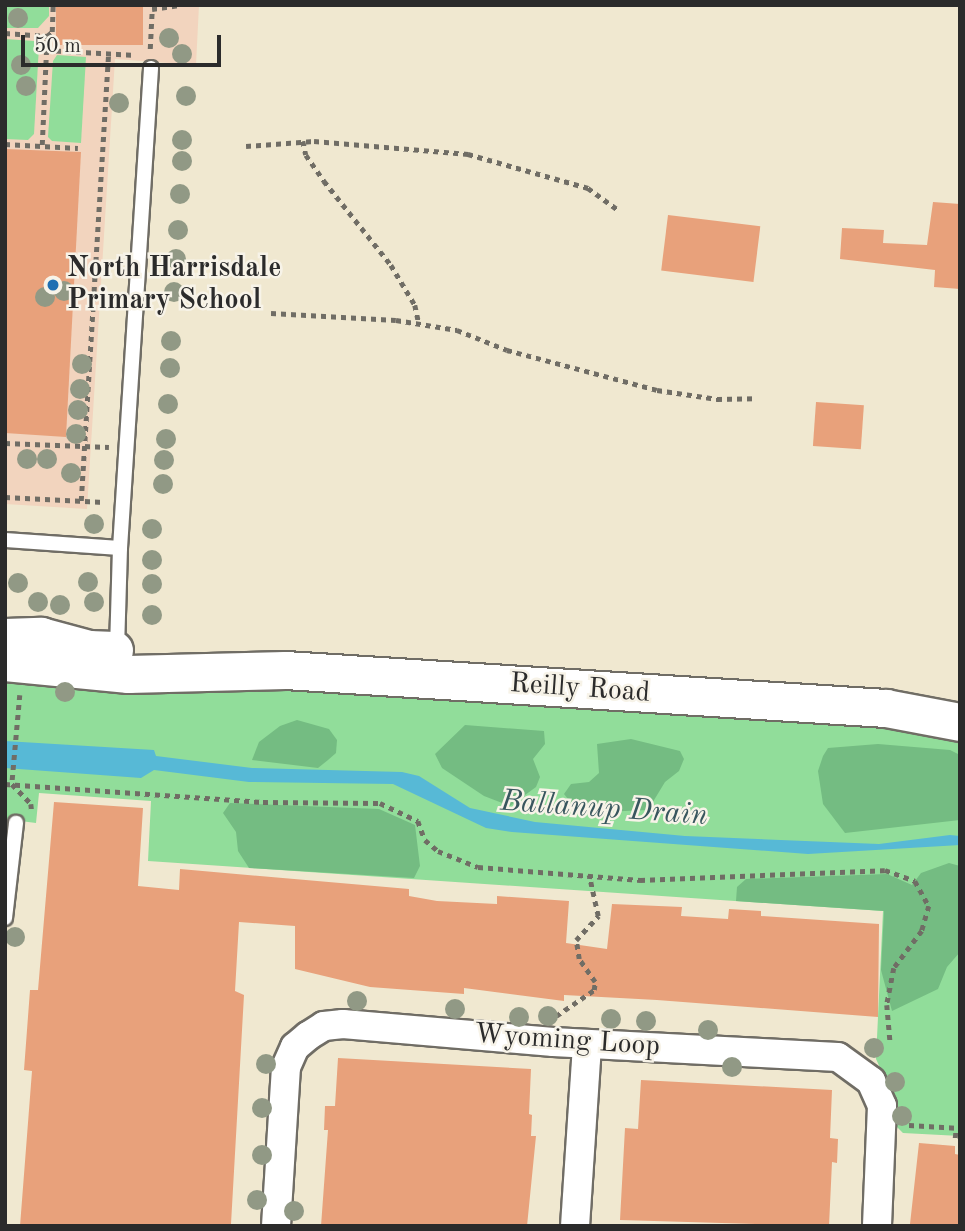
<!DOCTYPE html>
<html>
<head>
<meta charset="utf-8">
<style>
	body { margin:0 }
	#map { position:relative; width:965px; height:1231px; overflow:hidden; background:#f0e8d0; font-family:"Old Standard TT",serif }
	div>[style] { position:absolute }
	.built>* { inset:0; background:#f2d4be }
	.green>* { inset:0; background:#91dd9a }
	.forest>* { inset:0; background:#74bc82 }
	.water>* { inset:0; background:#57b9d6 }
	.building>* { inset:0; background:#e8a17b; transform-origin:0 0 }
	.path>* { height:4.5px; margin-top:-2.25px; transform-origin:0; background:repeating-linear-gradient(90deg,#706d65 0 5px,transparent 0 10px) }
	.roads { filter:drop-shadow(2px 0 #706d65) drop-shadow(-2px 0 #706d65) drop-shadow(0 2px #706d65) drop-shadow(0 -2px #706d65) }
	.service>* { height:14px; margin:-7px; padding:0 7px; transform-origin:7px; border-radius:7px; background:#fff }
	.minor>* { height:28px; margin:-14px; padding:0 14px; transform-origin:14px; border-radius:14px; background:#fff }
	.tertiary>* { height:37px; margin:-18.5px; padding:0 18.5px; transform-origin:18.5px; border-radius:18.5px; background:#fff }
	.trees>* { width:20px; height:20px; margin:-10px; border-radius:50%; background:#919985 }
	.dots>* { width:19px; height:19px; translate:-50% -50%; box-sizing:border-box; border:4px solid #f7f3e8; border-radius:50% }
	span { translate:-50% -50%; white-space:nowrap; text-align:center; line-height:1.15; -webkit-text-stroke:5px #f7f3e8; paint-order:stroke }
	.poi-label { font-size:28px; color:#2b2b2b; font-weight:700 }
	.left { translate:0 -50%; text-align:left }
	.street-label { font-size:28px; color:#2b2b2b }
	.water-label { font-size:30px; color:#38565e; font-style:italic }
	.frame { position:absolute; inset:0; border:7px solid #2b2b2b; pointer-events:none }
	.scale { position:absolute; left:21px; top:35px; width:200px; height:32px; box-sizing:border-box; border:4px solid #2b2b2b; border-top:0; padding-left:9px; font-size:21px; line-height:24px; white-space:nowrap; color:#2b2b2b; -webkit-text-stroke:5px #f7f3e8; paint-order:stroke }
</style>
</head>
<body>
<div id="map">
	<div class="built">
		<i style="clip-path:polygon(5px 5px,199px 5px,196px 65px,115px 59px,87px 509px,5px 504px)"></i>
	</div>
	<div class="green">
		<i style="clip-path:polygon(5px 5px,49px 5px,49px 16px,38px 28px,5px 28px)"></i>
		<i style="clip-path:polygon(5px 39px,35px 41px,39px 46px,34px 134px,28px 140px,5px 139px)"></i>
		<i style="clip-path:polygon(57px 55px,86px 57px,81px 143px,52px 141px,48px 137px,53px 61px)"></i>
		<i style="clip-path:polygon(5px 664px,960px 731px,960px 1136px,903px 1133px,894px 1124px,894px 1098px,876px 1059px,883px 911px,148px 861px,151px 801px,39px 793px,36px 823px,5px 819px)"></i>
	</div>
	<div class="forest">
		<i style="clip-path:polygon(297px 720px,329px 729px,337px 740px,336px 753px,328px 760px,318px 768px,252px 760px,259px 742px,280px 726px)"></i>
		<i style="clip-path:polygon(465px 725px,544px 731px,545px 744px,533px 759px,540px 777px,536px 787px,510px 806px,484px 796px,442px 768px,435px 754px)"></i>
		<i style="clip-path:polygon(631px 739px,680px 751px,684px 759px,679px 771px,665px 782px,648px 810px,579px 813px,564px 794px,571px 784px,589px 782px,599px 773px,597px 744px)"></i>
		<i style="clip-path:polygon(878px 744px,950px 750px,960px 755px,960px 820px,845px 833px,823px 804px,818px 771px,823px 756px,828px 748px)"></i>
		<i style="clip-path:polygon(230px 803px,379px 809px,415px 825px,420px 866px,414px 878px,249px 868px,238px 851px,236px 832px,223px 813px)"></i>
		<i style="clip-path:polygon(949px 863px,960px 866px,960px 952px,947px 967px,938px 989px,892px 1011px,881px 970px,884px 911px,736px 901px,737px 887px,746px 879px,887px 874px,912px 885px,921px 873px)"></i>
	</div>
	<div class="water">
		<i style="clip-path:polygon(5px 741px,154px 750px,156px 756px,252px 768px,402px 772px,419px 776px,470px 808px,535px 822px,685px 836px,879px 844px,950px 835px,960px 836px,960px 845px,808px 854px,512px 832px,486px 828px,393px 784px,249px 782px,154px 770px,141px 778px,5px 768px)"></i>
	</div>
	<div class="building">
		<i style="left:56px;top:5px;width:87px;height:40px"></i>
		<i style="clip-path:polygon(5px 149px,81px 152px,66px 437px,5px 433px)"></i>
		<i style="clip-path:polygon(933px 202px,960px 204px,960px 289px,934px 287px,935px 270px,840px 259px,842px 228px,884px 230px,883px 243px,927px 245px)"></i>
		<i style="left:668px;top:215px;width:93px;height:56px;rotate:7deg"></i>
		<i style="left:816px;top:402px;width:48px;height:44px;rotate:4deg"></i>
		<i style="clip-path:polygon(54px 802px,143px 808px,138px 886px,179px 890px,180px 869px,409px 889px,409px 896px,437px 901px,497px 904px,497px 896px,569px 901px,566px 943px,607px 949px,612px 904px,682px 907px,681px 916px,728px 919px,729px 909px,761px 911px,761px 916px,879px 924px,878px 1017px,657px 1000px,564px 995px,564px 1001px,464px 988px,464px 994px,370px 987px,295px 969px,295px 926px,239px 922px,235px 991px,244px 995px,231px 1224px,20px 1226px,32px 1071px,24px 1070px,30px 990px,38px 990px)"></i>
		<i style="clip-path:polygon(338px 1058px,531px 1069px,529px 1114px,532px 1115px,531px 1136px,536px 1136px,527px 1226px,321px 1226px,328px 1130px,324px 1130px,325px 1106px,335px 1106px)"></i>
		<i style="clip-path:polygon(641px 1080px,832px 1090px,830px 1138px,838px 1139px,837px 1163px,832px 1162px,829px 1226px,620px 1220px,625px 1128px,638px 1129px)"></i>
		<i style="clip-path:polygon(919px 1143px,955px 1146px,955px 1154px,960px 1155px,960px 1226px,910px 1224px)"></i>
	</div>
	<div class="path">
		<i style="left:5px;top:33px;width:42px;rotate:4.1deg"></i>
		<i style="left:47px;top:36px;width:6px;rotate:-39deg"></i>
		<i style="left:52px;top:32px;width:27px;rotate:-88deg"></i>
		<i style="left:150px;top:49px;width:40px;rotate:-87.1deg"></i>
		<i style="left:152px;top:9px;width:28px;rotate:-8deg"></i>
		<i style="left:46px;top:50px;width:90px;rotate:3.2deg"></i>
		<i style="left:303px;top:141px;width:14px;rotate:78deg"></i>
		<i style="left:306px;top:155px;width:32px;rotate:55deg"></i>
		<i style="left:324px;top:181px;width:107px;rotate:51.4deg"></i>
		<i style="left:391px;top:265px;width:47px;rotate:59deg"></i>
		<i style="left:415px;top:305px;width:19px;rotate:78deg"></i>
		<i style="left:5px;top:144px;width:73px;rotate:3.1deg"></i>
		<i style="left:42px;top:145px;width:109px;rotate:-87.4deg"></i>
		<i style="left:246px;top:146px;width:68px;rotate:-4.2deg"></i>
		<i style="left:314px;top:141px;width:155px;rotate:4.8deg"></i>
		<i style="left:468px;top:154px;width:125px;rotate:15.8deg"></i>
		<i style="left:588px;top:188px;width:39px;rotate:36deg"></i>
		<i style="left:271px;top:313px;width:125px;rotate:3.2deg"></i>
		<i style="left:396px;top:320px;width:62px;rotate:9.3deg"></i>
		<i style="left:457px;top:330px;width:54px;rotate:21.8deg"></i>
		<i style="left:507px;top:350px;width:155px;rotate:14.9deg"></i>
		<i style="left:657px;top:390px;width:61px;rotate:8.5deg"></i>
		<i style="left:717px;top:399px;width:39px;rotate:-1deg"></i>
		<i style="left:5px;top:443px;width:104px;rotate:2.2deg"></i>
		<i style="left:5px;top:497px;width:99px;rotate:2.9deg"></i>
		<i style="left:81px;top:501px;width:448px;rotate:-86.5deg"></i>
		<i style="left:20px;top:695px;width:89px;rotate:95.1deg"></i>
		<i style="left:12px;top:784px;width:28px;rotate:46deg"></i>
		<i style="left:31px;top:804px;width:8px;rotate:83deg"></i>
		<i style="left:5px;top:784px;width:259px;rotate:4deg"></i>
		<i style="left:263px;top:802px;width:117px;rotate:0.5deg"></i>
		<i style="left:380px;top:803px;width:42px;rotate:25.3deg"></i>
		<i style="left:418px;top:821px;width:20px;rotate:70deg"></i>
		<i style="left:425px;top:840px;width:17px;rotate:40deg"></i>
		<i style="left:438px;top:851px;width:43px;rotate:21.8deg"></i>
		<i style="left:478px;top:867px;width:163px;rotate:4.6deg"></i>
		<i style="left:640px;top:880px;width:245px;rotate:-2.3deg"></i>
		<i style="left:885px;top:870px;width:32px;rotate:20deg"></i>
		<i style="left:915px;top:881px;width:29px;rotate:61deg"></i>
		<i style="left:929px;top:906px;width:26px;rotate:106deg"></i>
		<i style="left:922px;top:931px;width:46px;rotate:127.1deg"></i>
		<i style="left:894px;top:968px;width:38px;rotate:101deg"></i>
		<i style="left:887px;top:1005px;width:38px;rotate:85deg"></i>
		<i style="left:556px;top:1016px;width:46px;rotate:-34.4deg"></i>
		<i style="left:594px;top:990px;width:8px;rotate:-83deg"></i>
		<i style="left:595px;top:982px;width:28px;rotate:-125deg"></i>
		<i style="left:579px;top:959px;width:19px;rotate:-99deg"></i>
		<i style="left:576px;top:940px;width:33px;rotate:-47deg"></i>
		<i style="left:598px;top:916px;width:42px;rotate:-102.4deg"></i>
		<i style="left:909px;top:1125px;width:51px;rotate:3.4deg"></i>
		<i style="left:955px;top:1138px;width:10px;rotate:-84deg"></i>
	</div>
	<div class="roads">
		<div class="service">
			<i style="left:5px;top:540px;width:115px;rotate:4deg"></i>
			<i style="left:120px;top:548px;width:102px;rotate:91.7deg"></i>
			<i style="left:120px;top:548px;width:481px;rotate:-86.3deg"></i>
			<i style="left:5px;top:918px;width:96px;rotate:-83.4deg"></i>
		</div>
		<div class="minor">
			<i style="left:276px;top:1226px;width:159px;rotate:-86.4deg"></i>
			<i style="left:286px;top:1067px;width:22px;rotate:-66deg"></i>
			<i style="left:295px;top:1047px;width:17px;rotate:-40deg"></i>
			<i style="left:308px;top:1036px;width:19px;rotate:-32deg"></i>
			<i style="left:324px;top:1026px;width:19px;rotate:-6deg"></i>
			<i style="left:343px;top:1024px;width:211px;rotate:4.9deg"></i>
			<i style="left:553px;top:1042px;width:285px;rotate:3deg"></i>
			<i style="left:838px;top:1057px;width:41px;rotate:36deg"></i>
			<i style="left:871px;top:1081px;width:27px;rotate:66deg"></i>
			<i style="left:882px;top:1106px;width:120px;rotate:92.4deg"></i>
			<i style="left:575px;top:1226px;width:182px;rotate:-86.2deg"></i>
		</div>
		<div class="tertiary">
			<i style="left:5px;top:637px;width:36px;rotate:-2deg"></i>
			<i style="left:41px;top:636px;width:50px;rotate:15.2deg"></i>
			<i style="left:89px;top:649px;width:25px;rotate:2deg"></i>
			<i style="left:5px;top:662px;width:124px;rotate:5.6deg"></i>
			<i style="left:128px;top:674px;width:157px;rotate:-1.5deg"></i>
			<i style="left:285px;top:670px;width:602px;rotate:3.62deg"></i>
			<i style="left:886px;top:708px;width:75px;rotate:10.7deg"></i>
		</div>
	</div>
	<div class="trees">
		<i style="left:18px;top:18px"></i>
		<i style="left:169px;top:38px"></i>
		<i style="left:182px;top:54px"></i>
		<i style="left:21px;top:65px"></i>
		<i style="left:26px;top:86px"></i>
		<i style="left:186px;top:96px"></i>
		<i style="left:119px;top:103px"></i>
		<i style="left:182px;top:140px"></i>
		<i style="left:182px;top:161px"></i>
		<i style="left:180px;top:194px"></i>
		<i style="left:178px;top:230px"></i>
		<i style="left:176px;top:259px"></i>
		<i style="left:64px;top:291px"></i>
		<i style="left:174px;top:292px"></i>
		<i style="left:45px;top:297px"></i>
		<i style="left:171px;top:341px"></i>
		<i style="left:82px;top:364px"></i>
		<i style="left:170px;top:368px"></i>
		<i style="left:80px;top:389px"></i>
		<i style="left:168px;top:404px"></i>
		<i style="left:78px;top:410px"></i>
		<i style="left:76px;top:434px"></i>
		<i style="left:166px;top:439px"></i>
		<i style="left:27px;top:459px"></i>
		<i style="left:47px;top:459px"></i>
		<i style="left:164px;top:460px"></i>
		<i style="left:71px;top:473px"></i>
		<i style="left:163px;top:484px"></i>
		<i style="left:94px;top:524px"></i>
		<i style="left:152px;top:529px"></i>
		<i style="left:152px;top:560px"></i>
		<i style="left:88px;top:582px"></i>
		<i style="left:18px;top:583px"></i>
		<i style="left:152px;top:584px"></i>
		<i style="left:38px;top:602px"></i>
		<i style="left:94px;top:602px"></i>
		<i style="left:60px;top:605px"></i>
		<i style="left:152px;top:615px"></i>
		<i style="left:65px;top:692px"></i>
		<i style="left:15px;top:937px"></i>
		<i style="left:357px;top:1001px"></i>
		<i style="left:455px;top:1009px"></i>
		<i style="left:548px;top:1016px"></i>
		<i style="left:519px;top:1017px"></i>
		<i style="left:611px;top:1019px"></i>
		<i style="left:646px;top:1021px"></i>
		<i style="left:708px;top:1030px"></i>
		<i style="left:874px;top:1048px"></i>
		<i style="left:266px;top:1064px"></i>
		<i style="left:732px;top:1067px"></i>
		<i style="left:895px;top:1082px"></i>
		<i style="left:262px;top:1108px"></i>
		<i style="left:902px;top:1116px"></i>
		<i style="left:262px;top:1155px"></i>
		<i style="left:257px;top:1200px"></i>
		<i style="left:294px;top:1211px"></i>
	</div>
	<div class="dots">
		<i style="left:53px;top:285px;background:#1f6fb2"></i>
	</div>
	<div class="poi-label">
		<span class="left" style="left:67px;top:285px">North Harrisdale<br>Primary School</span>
	</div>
	<div class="street-label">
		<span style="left:580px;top:689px;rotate:4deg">Reilly Road</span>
		<span style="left:567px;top:1041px;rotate:4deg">Wyoming Loop</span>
	</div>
	<div class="water-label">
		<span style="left:604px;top:809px;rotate:4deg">Ballanup Drain</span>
	</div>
	<div class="frame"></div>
	<div class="scale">50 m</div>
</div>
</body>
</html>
